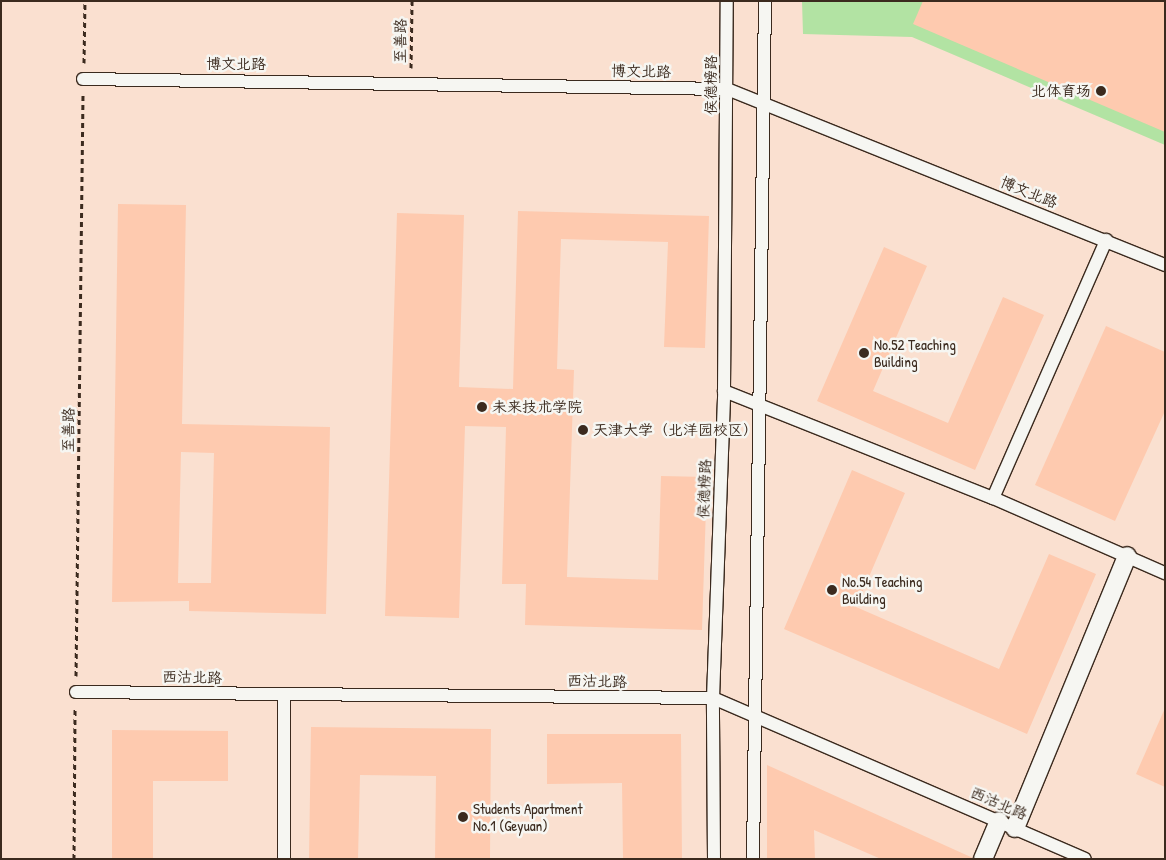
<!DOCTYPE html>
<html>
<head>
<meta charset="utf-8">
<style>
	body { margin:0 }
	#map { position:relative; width:1166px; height:860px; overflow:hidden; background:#f8e9de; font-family:"Patrick Hand","LXGW WenKai TC",sans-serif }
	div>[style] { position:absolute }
	.built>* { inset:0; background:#fae0d0; transform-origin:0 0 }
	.green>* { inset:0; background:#b2e3a3 }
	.building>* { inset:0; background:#fecaaf }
	.path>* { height:3px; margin-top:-1.5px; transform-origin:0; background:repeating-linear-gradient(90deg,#3b2a1e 0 5px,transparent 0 9px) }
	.roads { filter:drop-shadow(1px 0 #3b2a1e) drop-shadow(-1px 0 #3b2a1e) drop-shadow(0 1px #3b2a1e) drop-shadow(0 -1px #3b2a1e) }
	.service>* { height:12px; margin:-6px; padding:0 6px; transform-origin:6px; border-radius:6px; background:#f6f6f2 }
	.pedestrian>* { height:18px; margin:-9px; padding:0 9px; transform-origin:9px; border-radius:9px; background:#f6f6f2 }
	.dots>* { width:14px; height:14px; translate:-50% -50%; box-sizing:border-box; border:2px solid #f6f6f2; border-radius:50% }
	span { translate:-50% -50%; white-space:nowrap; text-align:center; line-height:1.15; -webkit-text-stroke:5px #f6f6f2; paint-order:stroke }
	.street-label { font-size:15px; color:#3b2a1e }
	.poi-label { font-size:15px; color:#3b2a1e }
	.right { translate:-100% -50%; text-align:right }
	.left { translate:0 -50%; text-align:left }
	.frame { position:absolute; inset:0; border:2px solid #3b2a1e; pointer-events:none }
</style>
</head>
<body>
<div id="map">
	<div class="built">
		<i style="left:1px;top:1px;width:1164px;height:858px"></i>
	</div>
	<div class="green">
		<i style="clip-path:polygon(802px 1px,1165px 1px,1165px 145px,912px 37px,803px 34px)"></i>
	</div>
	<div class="building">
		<i style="clip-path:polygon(923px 1px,1165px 1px,1165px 132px,913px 24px)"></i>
		<i style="clip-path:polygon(evenodd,118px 204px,186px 205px,182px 424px,330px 427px,326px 614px,189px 611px,189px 601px,112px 602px,118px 204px,181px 452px,214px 453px,211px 583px,178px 583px,181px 452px)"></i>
		<i style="clip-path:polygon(518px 211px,709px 216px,705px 348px,664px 347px,668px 242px,561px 239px,557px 369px,574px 370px,567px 577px,658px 580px,661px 476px,707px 477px,702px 630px,525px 625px,526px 584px,502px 584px,506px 427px,465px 426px,459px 618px,385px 616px,397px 213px,464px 215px,459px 387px,513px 389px)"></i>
		<i style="clip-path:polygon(884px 247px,927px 266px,873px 391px,948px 423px,1003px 297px,1044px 315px,975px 470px,817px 401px)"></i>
		<i style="clip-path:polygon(1106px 326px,1165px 352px,1165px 411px,1115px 521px,1035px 485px)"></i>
		<i style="clip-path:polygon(852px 470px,905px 493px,856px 607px,999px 669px,1049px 554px,1096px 574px,1027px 734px,784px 629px)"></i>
		<i style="clip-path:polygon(1165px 708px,1165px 787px,1136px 774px)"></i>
		<i style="clip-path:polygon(311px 727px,491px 729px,490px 859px,435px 859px,436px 776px,360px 775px,358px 859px,309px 859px)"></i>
		<i style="clip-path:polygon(112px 730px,228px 731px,228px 781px,153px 781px,153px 859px,112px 859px)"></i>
		<i style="clip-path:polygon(547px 734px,681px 734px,682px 859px,623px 859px,622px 783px,547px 784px)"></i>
		<i style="clip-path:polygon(767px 765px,973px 858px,973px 859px,881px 859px,814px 830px,815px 859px,767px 859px)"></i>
	</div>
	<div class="path">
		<i style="left:84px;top:63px;width:62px;rotate:-89.1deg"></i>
		<i style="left:411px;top:68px;width:67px;rotate:-89.1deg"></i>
		<i style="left:76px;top:676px;width:582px;rotate:-89.31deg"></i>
		<i style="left:74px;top:859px;width:152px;rotate:-89.6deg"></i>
	</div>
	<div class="roads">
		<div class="service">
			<i style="left:83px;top:79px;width:644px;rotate:0.89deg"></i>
			<i style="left:727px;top:89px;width:472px;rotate:21.9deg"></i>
			<i style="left:724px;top:391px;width:289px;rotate:21.7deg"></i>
			<i style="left:993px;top:498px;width:188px;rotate:23.6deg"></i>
			<i style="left:993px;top:498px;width:282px;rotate:-66.3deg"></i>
			<i style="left:76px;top:692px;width:637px;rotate:0.54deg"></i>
			<i style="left:713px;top:698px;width:405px;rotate:23.4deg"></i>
			<i style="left:284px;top:859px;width:165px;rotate:-90deg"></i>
			<i style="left:714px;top:859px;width:161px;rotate:-90.4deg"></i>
			<i style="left:713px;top:698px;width:307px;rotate:-87.9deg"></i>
			<i style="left:724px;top:391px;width:390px;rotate:-89.6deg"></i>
			<i style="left:753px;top:859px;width:858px;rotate:-89.2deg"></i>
		</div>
		<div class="pedestrian">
			<i style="left:1015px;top:828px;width:294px;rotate:-67.6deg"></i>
			<i style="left:983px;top:859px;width:41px;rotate:-67.2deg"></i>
		</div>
	</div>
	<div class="dots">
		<i style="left:1101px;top:91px;background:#3b2a1e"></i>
		<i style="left:864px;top:353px;background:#3b2a1e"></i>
		<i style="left:482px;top:407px;background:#3b2a1e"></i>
		<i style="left:583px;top:430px;background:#3b2a1e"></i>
		<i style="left:832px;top:590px;background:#3b2a1e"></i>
		<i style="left:463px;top:817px;background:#3b2a1e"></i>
	</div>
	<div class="street-label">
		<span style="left:400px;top:41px;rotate:-89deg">至善路</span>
		<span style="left:236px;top:64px">博文北路</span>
		<span style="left:641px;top:71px;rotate:1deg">博文北路</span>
		<span style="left:711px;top:85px;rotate:-90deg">侯德榜路</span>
		<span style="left:1029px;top:192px;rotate:22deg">博文北路</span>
		<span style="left:68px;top:430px;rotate:-89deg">至善路</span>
		<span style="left:704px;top:489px;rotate:-88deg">侯德榜路</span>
		<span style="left:192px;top:677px;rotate:1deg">西沽北路</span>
		<span style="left:597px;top:681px;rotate:1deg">西沽北路</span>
		<span style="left:999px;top:803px;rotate:23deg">西沽北路</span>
	</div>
	<div class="poi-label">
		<span class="right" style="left:1091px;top:91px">北体育场</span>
		<span class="left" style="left:874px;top:353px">No.52 Teaching<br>Building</span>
		<span class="left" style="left:492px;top:407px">未来技术学院</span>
		<span class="left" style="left:593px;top:430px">天津大学（北洋园校区）</span>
		<span class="left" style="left:842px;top:590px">No.54 Teaching<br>Building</span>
		<span class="left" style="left:473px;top:817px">Students Apartment<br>No.1 (Geyuan)</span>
	</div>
	<div class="frame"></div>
</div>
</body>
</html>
